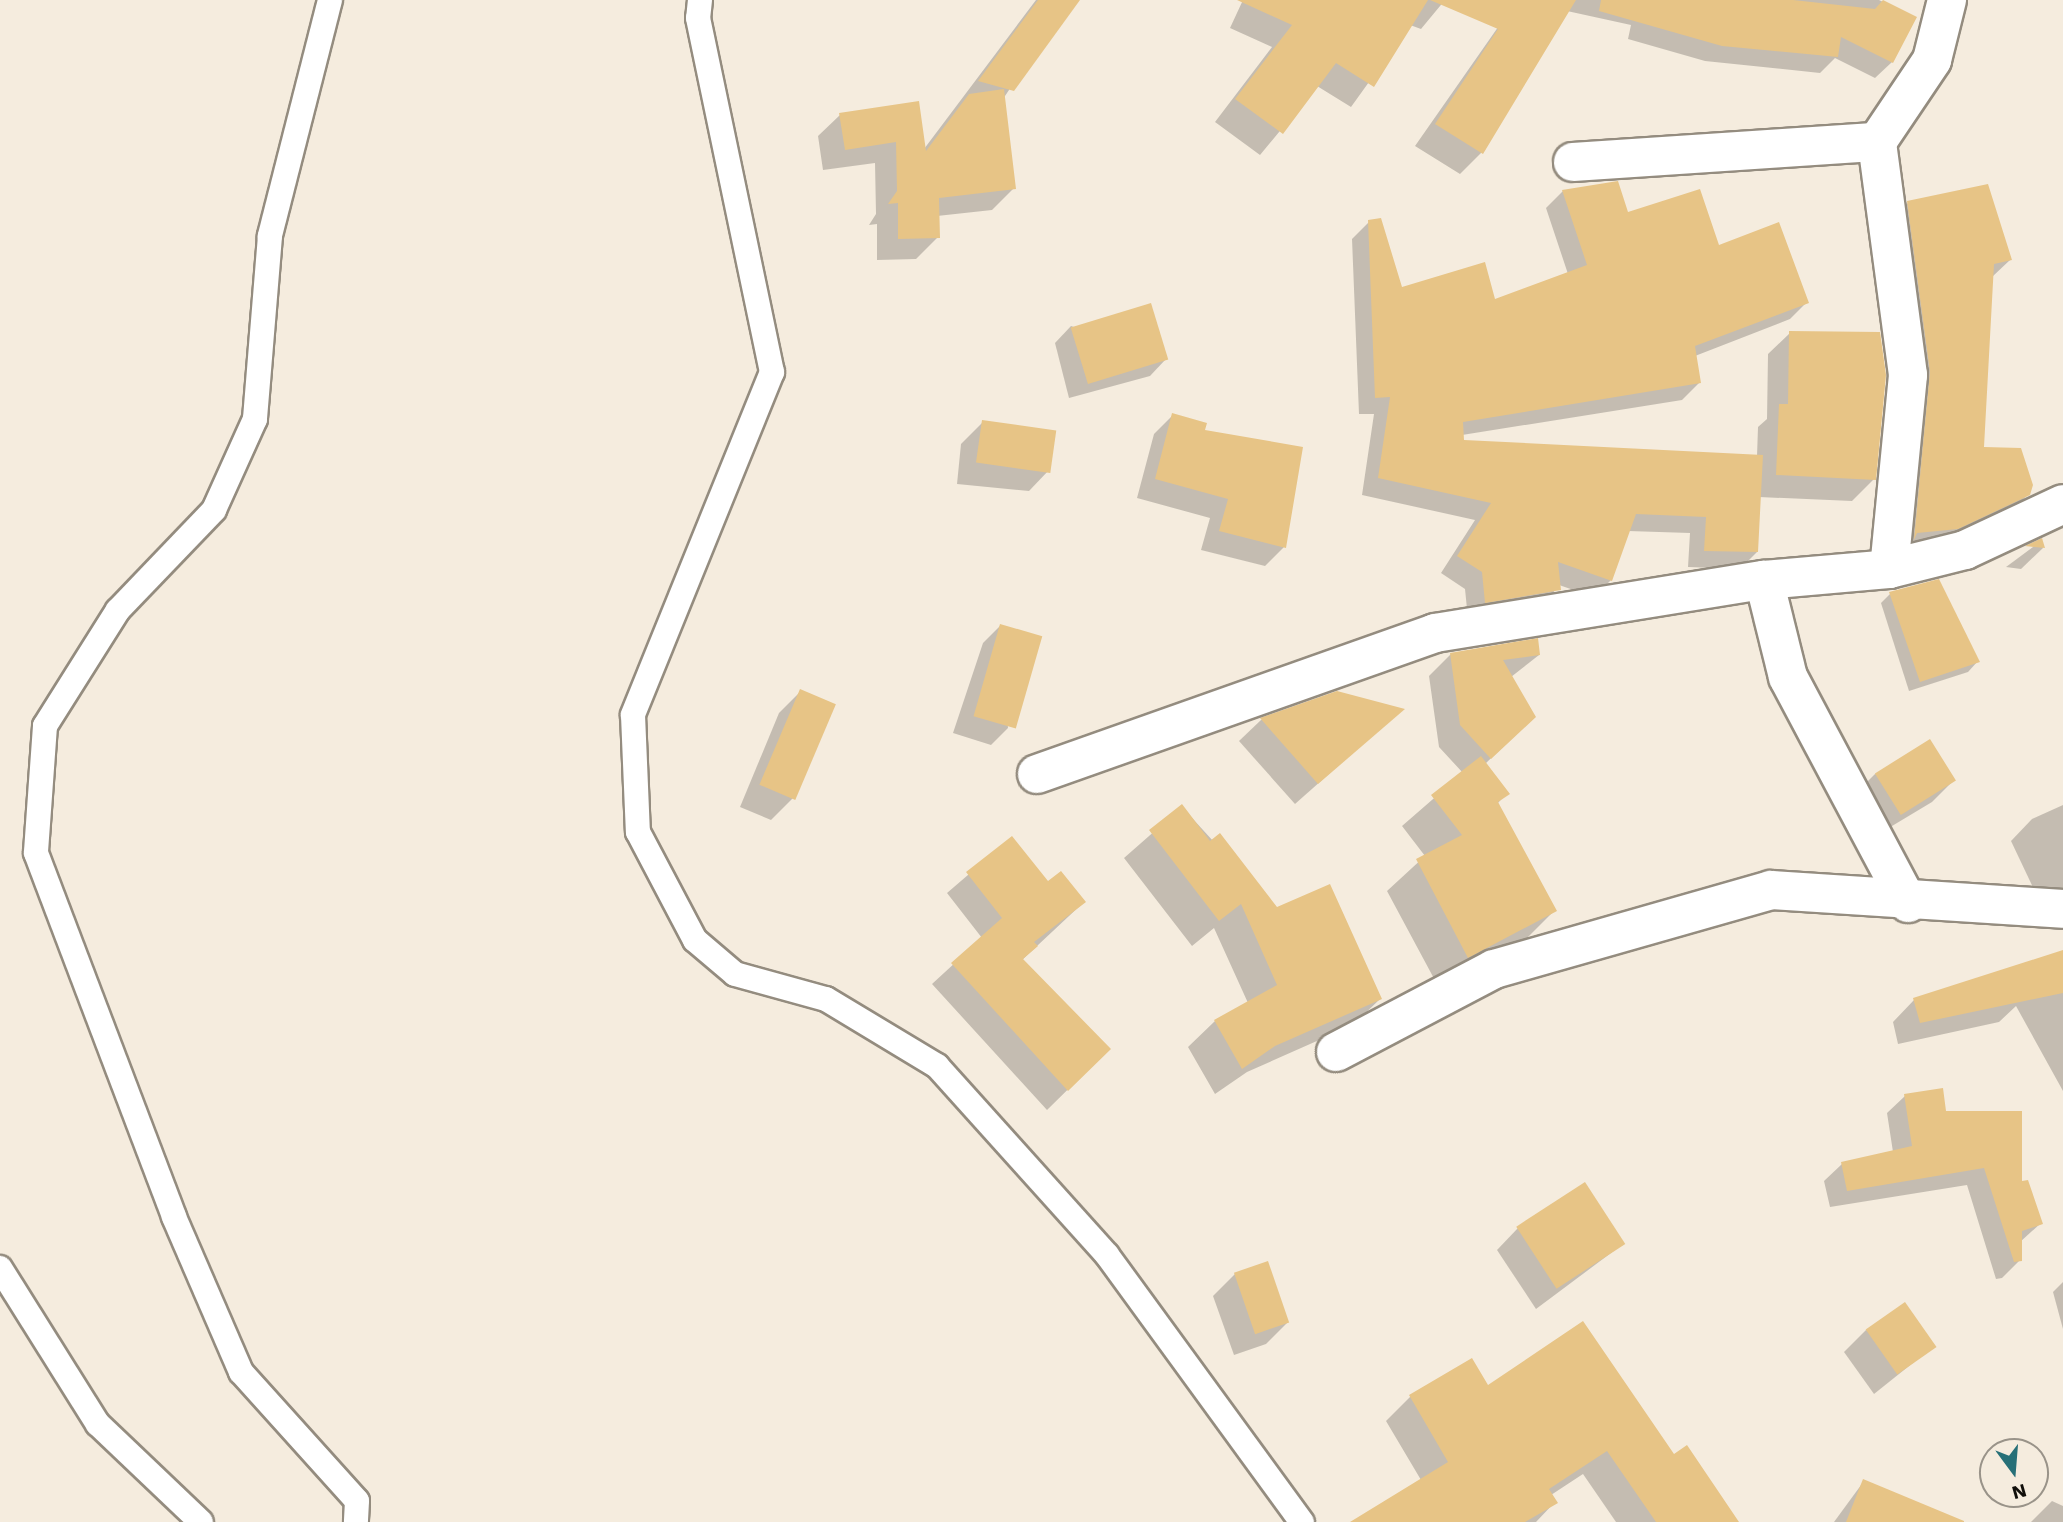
<!DOCTYPE html>
<html>
<head>
<meta charset="utf-8">
<style>
	body { margin:0 }
	#map { position:relative; width:2063px; height:1522px; overflow:hidden; background:#f5ecde; font-family:"Work Sans",sans-serif }
	div>[style] { position:absolute }
	.shadow>* { inset:0; background:#0003 }
	.building>* { inset:0; background:#e7c486; transform-origin:0 0 }
	.roads { filter:drop-shadow(2px 0 #948c7f) drop-shadow(-2px 0 #948c7f) drop-shadow(0 2px #948c7f) drop-shadow(0 -2px #948c7f) }
	.lane>* { height:24px; margin:-12px; padding:0 12px; transform-origin:12px; border-radius:12px; background:#fff }
	.street>* { height:38px; margin:-19px; padding:0 19px; transform-origin:19px; border-radius:19px; background:#fff }
	span { translate:-50% -50%; white-space:nowrap; text-align:center; line-height:1.15; -webkit-text-stroke:6px #f5ecde; paint-order:stroke }
	.north { position:absolute; left:1979px; top:1438px; width:70px; height:70px; box-sizing:border-box; background:#f5ecde; border:2px solid #999389; border-radius:50%; rotate:164deg; font-size:19px; font-weight:700; line-height:28px; text-align:center; color:#100e09 }
	.north::after { content:''; display:block; margin:auto; width:24px; height:32px; background:#277078; clip-path:polygon(50% 0,100% 100%,50% 72%,0 100%) }
</style>
</head>
<body>
<div id="map">
	<div class="shadow">
		<i style="clip-path:polygon(1036px 0,1069px 0,1003px 99px,1014px 188px,992px 210px,937px 216px,938px 237px,916px 259px,877px 260px,877px 224px,869px 225px,876px 214px,875px 163px,823px 170px,818px 136px,840px 115px,924px 149px)"></i>
		<i style="clip-path:polygon(1243px 0,1445px 0,1421px 29px,1410px 25px,1351px 107px,1317px 86px,1260px 155px,1215px 122px,1272px 47px,1230px 28px)"></i>
		<i style="clip-path:polygon(1517px 0,1879px 0,1914px 17px,1892px 62px,1875px 78px,1835px 58px,1820px 73px,1705px 61px,1628px 39px,1631px 25px,1567px 11px,1481px 153px,1460px 174px,1415px 146px)"></i>
		<i style="clip-path:polygon(1617px 183px,1627px 214px,1718px 247px,1807px 302px,1790px 319px,1695px 356px,1699px 383px,1682px 400px,1462px 435px,1462px 441px,1757px 456px,1758px 427px,1767px 419px,1768px 354px,1790px 333px,1874px 479px,1852px 501px,1759px 497px,1757px 552px,1740px 569px,1688px 567px,1690px 533px,1628px 531px,1611px 580px,1594px 597px,1559px 585px,1542px 607px,1468px 619px,1465px 589px,1441px 573px,1475px 520px,1362px 495px,1374px 414px,1359px 414px,1352px 239px,1369px 222px,1401px 289px,1494px 301px,1568px 274px,1546px 208px,1563px 191px)"></i>
		<i style="clip-path:polygon(1908px 203px,2010px 260px,1992px 277px,1982px 449px,2028px 494px,2011px 512px,1939px 546px,1902px 549px,1890px 220px)"></i>
		<i style="clip-path:polygon(1071px 326px,1166px 359px,1150px 376px,1069px 398px,1055px 343px)"></i>
		<i style="clip-path:polygon(1173px 415px,1203px 431px,1284px 547px,1265px 566px,1201px 550px,1210px 518px,1137px 498px,1154px 434px)"></i>
		<i style="clip-path:polygon(983px 422px,1050px 469px,1029px 491px,957px 484px,961px 444px)"></i>
		<i style="clip-path:polygon(2041px 541px,2043px 548px,2021px 569px,2006px 567px)"></i>
		<i style="clip-path:polygon(1892px 592px,1978px 661px,1968px 672px,1909px 691px,1881px 603px)"></i>
		<i style="clip-path:polygon(1000px 626px,1008px 728px,991px 745px,953px 733px,983px 643px)"></i>
		<i style="clip-path:polygon(1451px 654px,1539px 655px,1511px 677px,1512px 738px,1485px 764px,1507px 793px,1497px 804px,1554px 911px,1525px 940px,1438px 986px,1387px 891px,1425px 856px,1402px 826px,1463px 773px,1439px 747px,1429px 676px)"></i>
		<i style="clip-path:polygon(801px 691px,833px 705px,793px 798px,771px 820px,740px 807px,779px 713px)"></i>
		<i style="clip-path:polygon(1337px 693px,1401px 710px,1295px 804px,1239px 741px,1261px 720px)"></i>
		<i style="clip-path:polygon(1875px 774px,1954px 780px,1932px 802px,1877px 835px,1854px 795px)"></i>
		<i style="clip-path:polygon(2063px 805px,2063px 891px,2040px 902px,2011px 841px,2032px 819px)"></i>
		<i style="clip-path:polygon(1182px 807px,1276px 910px,1380px 999px,1353px 1025px,1247px 1072px,1215px 1094px,1188px 1047px,1215px 1021px,1248px 1003px,1214px 928px,1192px 946px,1124px 858px)"></i>
		<i style="clip-path:polygon(1011px 838px,1047px 883px,1084px 902px,1022px 960px,1109px 1049px,1047px 1110px,932px 984px,982px 938px,947px 893px)"></i>
		<i style="clip-path:polygon(2063px 952px,2063px 1091px,2016px 1006px,1999px 1022px,1898px 1044px,1893px 1022px,1914px 1000px)"></i>
		<i style="clip-path:polygon(1905px 1096px,1945px 1112px,2020px 1184px,2041px 1223px,2020px 1242px,2020px 1260px,2002px 1278px,1996px 1279px,1967px 1185px,1830px 1207px,1824px 1181px,1842px 1164px,1893px 1152px,1887px 1113px)"></i>
		<i style="clip-path:polygon(1518px 1228px,1623px 1244px,1536px 1309px,1497px 1250px)"></i>
		<i style="clip-path:polygon(1235px 1274px,1287px 1323px,1266px 1344px,1234px 1355px,1213px 1296px)"></i>
		<i style="clip-path:polygon(2063px 1282px,2063px 1329px,2053px 1292px)"></i>
		<i style="clip-path:polygon(1582px 1323px,1719px 1522px,1616px 1522px,1583px 1474px,1551px 1495px,1555px 1502px,1536px 1522px,1357px 1522px,1421px 1480px,1386px 1421px,1410px 1397px,1471px 1361px,1487px 1387px)"></i>
		<i style="clip-path:polygon(1866px 1330px,1934px 1346px,1874px 1394px,1844px 1352px)"></i>
		<i style="clip-path:polygon(1864px 1481px,1906px 1522px,1834px 1522px)"></i>
		<i style="clip-path:polygon(2052px 1501px,2063px 1506px,2063px 1522px,2031px 1522px)"></i>
	</div>
	<div class="building">
		<i style="clip-path:polygon(1038px 0,1080px 0,1014px 91px,978px 81px)"></i>
		<i style="clip-path:polygon(1237px 0,1428px 0,1374px 87px,1336px 63px,1283px 134px,1235px 99px,1292px 25px)"></i>
		<i style="clip-path:polygon(1430px 0,1576px 0,1483px 154px,1435px 124px,1498px 29px)"></i>
		<i style="clip-path:polygon(1601px 0,1793px 0,1875px 9px,1883px 0,1917px 17px,1893px 63px,1841px 37px,1838px 57px,1722px 46px,1599px 11px)"></i>
		<i style="clip-path:polygon(1004px 89px,1016px 189px,939px 198px,940px 238px,898px 239px,898px 203px,888px 204px,897px 191px,896px 142px,845px 150px,839px 113px,919px 101px,926px 151px,969px 94px)"></i>
		<i style="clip-path:polygon(1618px 181px,1628px 212px,1700px 189px,1719px 245px,1779px 222px,1809px 303px,1695px 346px,1701px 383px,1463px 422px,1464px 440px,1763px 455px,1758px 552px,1704px 551px,1706px 517px,1636px 514px,1612px 581px,1558px 562px,1561px 590px,1485px 603px,1482px 572px,1457px 556px,1491px 503px,1378px 478px,1390px 397px,1375px 398px,1368px 220px,1381px 218px,1402px 287px,1485px 262px,1495px 299px,1587px 265px,1562px 190px)"></i>
		<i style="clip-path:polygon(1988px 184px,2012px 260px,1994px 264px,1984px 447px,2021px 448px,2033px 485px,2030px 495px,1958px 529px,1917px 533px,1914px 540px,1930px 372px,1907px 201px)"></i>
		<i style="left:1151px;top:303px;width:59px;height:84px;rotate:73deg"></i>
		<i style="clip-path:polygon(1789px 331px,1880px 332px,1886px 375px,1876px 480px,1776px 475px,1779px 404px,1788px 404px)"></i>
		<i style="clip-path:polygon(1172px 413px,1207px 423px,1205px 430px,1303px 447px,1286px 548px,1219px 531px,1228px 499px,1155px 479px)"></i>
		<i style="left:982px;top:420px;width:75px;height:43px;rotate:8deg"></i>
		<i style="clip-path:polygon(2042px 538px,2045px 548px,2025px 546px)"></i>
		<i style="clip-path:polygon(1939px 579px,1980px 662px,1920px 682px,1889px 592px)"></i>
		<i style="left:1000px;top:624px;width:44px;height:96px;rotate:16deg"></i>
		<i style="clip-path:polygon(1538px 638px,1540px 655px,1503px 660px,1536px 717px,1491px 759px,1460px 725px,1450px 653px)"></i>
		<i style="left:800px;top:689px;width:39px;height:104px;rotate:23deg"></i>
		<i style="clip-path:polygon(1337px 691px,1405px 709px,1318px 784px,1260px 718px)"></i>
		<i style="left:1930px;top:739px;width:49px;height:65px;rotate:58deg"></i>
		<i style="clip-path:polygon(1481px 756px,1510px 794px,1498px 802px,1557px 911px,1468px 958px,1416px 859px,1462px 835px,1431px 795px)"></i>
		<i style="clip-path:polygon(1182px 804px,1210px 841px,1220px 833px,1277px 907px,1330px 884px,1382px 999px,1275px 1046px,1242px 1069px,1214px 1020px,1277px 985px,1241px 904px,1219px 921px,1149px 830px)"></i>
		<i style="clip-path:polygon(1012px 836px,1048px 881px,1061px 871px,1086px 902px,1034px 942px,1038px 946px,1023px 959px,1111px 1049px,1068px 1091px,951px 963px,1002px 918px,966px 872px)"></i>
		<i style="clip-path:polygon(2063px 950px,2063px 993px,1920px 1023px,1913px 998px)"></i>
		<i style="clip-path:polygon(1943px 1088px,1946px 1111px,2022px 1111px,2022px 1181px,2028px 1180px,2043px 1224px,2022px 1231px,2022px 1261px,2014px 1262px,1984px 1168px,1847px 1191px,1841px 1162px,1912px 1146px,1904px 1094px)"></i>
		<i style="left:1585px;top:1182px;width:74px;height:82px;rotate:57deg"></i>
		<i style="left:1268px;top:1261px;width:65px;height:36px;rotate:71deg"></i>
		<i style="left:1905px;top:1302px;width:55px;height:48px;rotate:55deg"></i>
		<i style="clip-path:polygon(1583px 1321px,1674px 1454px,1687px 1445px,1739px 1522px,1656px 1522px,1607px 1451px,1549px 1489px,1558px 1503px,1525px 1522px,1350px 1522px,1448px 1462px,1409px 1395px,1472px 1358px,1488px 1385px)"></i>
		<i style="clip-path:polygon(1863px 1479px,1964px 1521px,1964px 1522px,1846px 1522px)"></i>
	</div>
	<div class="roads">
		<div class="lane">
			<i style="left:330px;top:0;width:244px;rotate:104.3deg"></i>
			<i style="left:270px;top:236px;width:184px;rotate:94.7deg"></i>
			<i style="left:255px;top:419px;width:100px;rotate:114.3deg"></i>
			<i style="left:214px;top:510px;width:139px;rotate:133.8deg"></i>
			<i style="left:118px;top:610px;width:137px;rotate:122.2deg"></i>
			<i style="left:45px;top:726px;width:127px;rotate:94.1deg"></i>
			<i style="left:36px;top:853px;width:389px;rotate:69.2deg"></i>
			<i style="left:174px;top:1217px;width:169px;rotate:66.6deg"></i>
			<i style="left:241px;top:1372px;width:173px;rotate:48deg"></i>
			<i style="left:357px;top:1501px;width:21px;rotate:93deg"></i>
			<i style="left:700px;top:0;width:18px;rotate:96deg"></i>
			<i style="left:698px;top:18px;width:362px;rotate:78.2deg"></i>
			<i style="left:772px;top:372px;width:370px;rotate:112.1deg"></i>
			<i style="left:633px;top:715px;width:117px;rotate:87.6deg"></i>
			<i style="left:638px;top:832px;width:122px;rotate:62.2deg"></i>
			<i style="left:695px;top:940px;width:52px;rotate:40.4deg"></i>
			<i style="left:735px;top:974px;width:94px;rotate:15.4deg"></i>
			<i style="left:826px;top:999px;width:130px;rotate:31.1deg"></i>
			<i style="left:937px;top:1066px;width:254px;rotate:48deg"></i>
			<i style="left:1107px;top:1255px;width:331px;rotate:53.9deg"></i>
			<i style="left:0;top:1268px;width:184px;rotate:57.9deg"></i>
			<i style="left:98px;top:1424px;width:142px;rotate:43.6deg"></i>
		</div>
		<div class="street">
			<i style="left:1573px;top:162px;width:305px;rotate:-3.8deg"></i>
			<i style="left:1889px;top:569px;width:195px;rotate:-84.4deg"></i>
			<i style="left:1908px;top:375px;width:235px;rotate:-97.6deg"></i>
			<i style="left:1877px;top:142px;width:99px;rotate:-56.1deg"></i>
			<i style="left:1932px;top:60px;width:62px;rotate:-76deg"></i>
			<i style="left:1764px;top:580px;width:100px;rotate:76.1deg"></i>
			<i style="left:1788px;top:677px;width:256px;rotate:62deg"></i>
			<i style="left:1037px;top:774px;width:422px;rotate:-19.5deg"></i>
			<i style="left:1435px;top:633px;width:333px;rotate:-9.2deg"></i>
			<i style="left:1764px;top:580px;width:125px;rotate:-5deg"></i>
			<i style="left:1889px;top:569px;width:78px;rotate:-14deg"></i>
			<i style="left:1965px;top:550px;width:108px;rotate:-25.1deg"></i>
			<i style="left:1336px;top:1052px;width:178px;rotate:-27.7deg"></i>
			<i style="left:1494px;top:969px;width:288px;rotate:-15.9deg"></i>
			<i style="left:1771px;top:890px;width:293px;rotate:3.7deg"></i>
		</div>
	</div>
	<div class="north">N</div>
</div>
</body>
</html>
